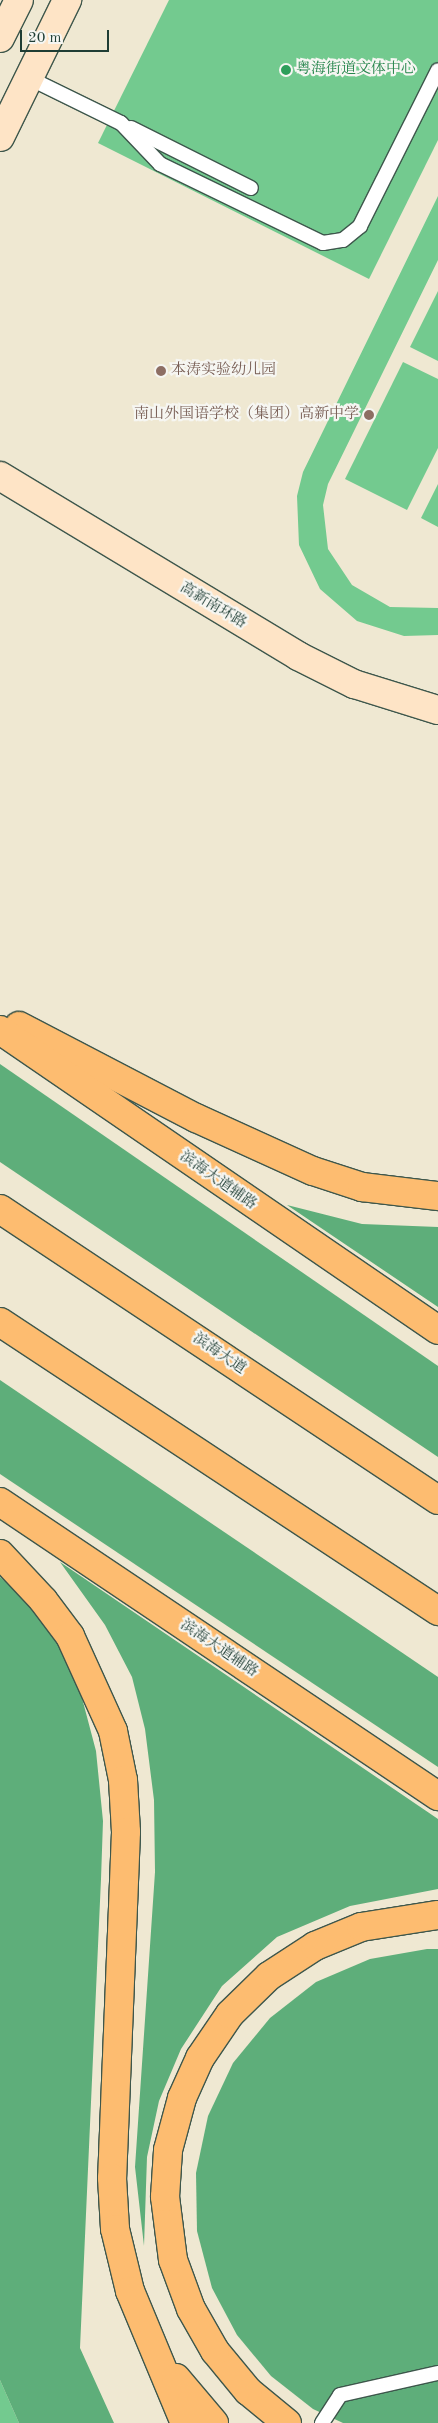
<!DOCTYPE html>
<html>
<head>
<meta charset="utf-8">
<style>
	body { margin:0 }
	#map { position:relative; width:438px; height:2423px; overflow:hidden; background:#efe8d2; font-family:"Old Standard TT","Noto Serif SC",serif }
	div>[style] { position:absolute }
	.green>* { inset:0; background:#73ca8f }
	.forest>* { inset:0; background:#5eae7a }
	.roads { filter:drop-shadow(1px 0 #3e574c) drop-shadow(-1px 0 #3e574c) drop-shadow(0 1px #3e574c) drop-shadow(0 -1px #3e574c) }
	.lane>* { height:14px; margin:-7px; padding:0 7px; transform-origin:7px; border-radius:7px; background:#fff }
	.secondary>* { height:28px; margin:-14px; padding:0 14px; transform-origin:14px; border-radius:14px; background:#fee4c6 }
	.primary>* { height:28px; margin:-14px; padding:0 14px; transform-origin:14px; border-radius:14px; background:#fdbc70 }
	.highway>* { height:28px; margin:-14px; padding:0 14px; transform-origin:14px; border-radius:14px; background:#fdbc70 }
	.dots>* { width:14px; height:14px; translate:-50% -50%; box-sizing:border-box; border:2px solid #f6f6f2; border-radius:50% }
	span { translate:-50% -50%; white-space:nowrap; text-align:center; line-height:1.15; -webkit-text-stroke:4.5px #f6f6f2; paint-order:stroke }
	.leisure-label { font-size:15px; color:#27864d }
	.left { translate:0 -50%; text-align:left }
	.education-label { font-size:15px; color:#785e54 }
	.right { translate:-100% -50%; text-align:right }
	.street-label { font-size:15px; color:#1f3d34 }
	.scale { position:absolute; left:20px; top:30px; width:89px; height:22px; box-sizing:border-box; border:2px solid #1f3d34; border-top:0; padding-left:6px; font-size:15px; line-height:18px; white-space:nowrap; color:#1f3d34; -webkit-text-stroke:4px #f6f6f2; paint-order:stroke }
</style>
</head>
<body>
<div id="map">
	<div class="green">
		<i style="clip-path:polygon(169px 0,438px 0,438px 140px,369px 279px,98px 143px)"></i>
		<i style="clip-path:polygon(438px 196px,438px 260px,328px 484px,323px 505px,328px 549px,352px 585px,390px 607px,438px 608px,438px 635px,404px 636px,357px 621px,320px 589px,299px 545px,297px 496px,303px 472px)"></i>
		<i style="clip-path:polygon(438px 291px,438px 361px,410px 347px)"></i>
		<i style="clip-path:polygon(403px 362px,438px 379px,438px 448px,407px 510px,345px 479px)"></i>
		<i style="clip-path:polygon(438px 484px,438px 527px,421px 518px)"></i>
		<i style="clip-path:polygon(0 2380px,19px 2423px,0 2423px)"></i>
	</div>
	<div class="forest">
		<i style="clip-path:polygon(0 1064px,438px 1366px,438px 1457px,0 1162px)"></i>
		<i style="clip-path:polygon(287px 1205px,362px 1224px,438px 1227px,438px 1307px)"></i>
		<i style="clip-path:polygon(0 1380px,438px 1677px,438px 1767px,0 1474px)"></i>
		<i style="clip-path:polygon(60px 1562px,438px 1819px,438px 1889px,350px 1906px,277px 1937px,222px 1986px,181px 2049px,159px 2101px,147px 2157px,144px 2246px,135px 2167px,155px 1872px,154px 1800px,145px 1729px,132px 1677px,105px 1625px)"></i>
		<i style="clip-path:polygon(0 1577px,21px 1595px,58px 1643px,82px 1698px,96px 1751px,103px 1821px,101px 1879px,80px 2348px,114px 2423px,19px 2423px,0 2380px)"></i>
		<i style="clip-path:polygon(427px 1949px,438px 1949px,438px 2423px,343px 2423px,313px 2409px,271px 2376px,237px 2335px,212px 2288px,197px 2231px,196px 2173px,208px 2116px,233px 2063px,270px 2018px,316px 1982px,370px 1959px)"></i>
	</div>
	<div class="roads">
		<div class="lane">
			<i style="left:29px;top:78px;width:102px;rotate:26.1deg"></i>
			<i style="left:121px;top:123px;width:57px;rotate:46.4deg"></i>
			<i style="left:160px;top:164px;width:181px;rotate:25.9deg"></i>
			<i style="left:323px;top:243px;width:20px;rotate:-9deg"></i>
			<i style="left:343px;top:240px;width:22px;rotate:-39deg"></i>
			<i style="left:360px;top:226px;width:174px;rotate:-63.4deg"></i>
			<i style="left:131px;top:128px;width:134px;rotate:26.6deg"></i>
			<i style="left:322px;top:2423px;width:33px;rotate:-57deg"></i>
			<i style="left:340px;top:2395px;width:100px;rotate:-12.7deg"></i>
		</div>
		<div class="secondary">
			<i style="left:0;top:38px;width:42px;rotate:-63.4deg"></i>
			<i style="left:0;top:137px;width:153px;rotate:-63.9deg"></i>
			<i style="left:0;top:476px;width:348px;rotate:31.1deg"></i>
			<i style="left:298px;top:656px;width:63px;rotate:26.6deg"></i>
			<i style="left:354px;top:684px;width:88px;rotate:17.2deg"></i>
		</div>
		<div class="primary">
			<i style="left:19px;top:1026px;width:199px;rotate:27.5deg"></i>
			<i style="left:196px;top:1118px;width:128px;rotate:24.4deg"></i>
			<i style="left:313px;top:1171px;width:52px;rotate:18.1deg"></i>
			<i style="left:362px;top:1187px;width:77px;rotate:6.8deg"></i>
			<i style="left:0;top:1030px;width:531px;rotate:34.41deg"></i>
			<i style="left:0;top:1502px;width:528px;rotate:33.87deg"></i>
			<i style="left:0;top:1554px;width:63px;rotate:46.9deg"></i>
			<i style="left:43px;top:1600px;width:45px;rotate:53.1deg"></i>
			<i style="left:70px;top:1636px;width:104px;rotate:65.6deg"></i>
			<i style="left:113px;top:1731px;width:50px;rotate:78.5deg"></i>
			<i style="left:123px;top:1780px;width:52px;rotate:86.7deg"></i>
			<i style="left:126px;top:1832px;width:346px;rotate:92.3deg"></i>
			<i style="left:112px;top:2178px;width:51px;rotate:86.6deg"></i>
			<i style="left:115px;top:2229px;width:64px;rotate:76.4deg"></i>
			<i style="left:130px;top:2291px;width:143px;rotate:67.4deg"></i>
			<i style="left:176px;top:2378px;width:59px;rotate:49.8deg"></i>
			<i style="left:287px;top:2423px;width:50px;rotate:-140.6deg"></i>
			<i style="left:248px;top:2391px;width:52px;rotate:-129.5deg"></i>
			<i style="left:215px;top:2351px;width:48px;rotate:-119.7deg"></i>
			<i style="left:191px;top:2309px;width:52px;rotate:-110.2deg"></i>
			<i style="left:173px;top:2260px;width:64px;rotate:-97.2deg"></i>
			<i style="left:165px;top:2197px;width:47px;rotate:-86.3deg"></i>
			<i style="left:168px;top:2150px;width:54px;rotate:-74.9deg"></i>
			<i style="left:182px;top:2098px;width:44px;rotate:-65.8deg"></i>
			<i style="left:200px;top:2058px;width:53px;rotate:-55.7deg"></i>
			<i style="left:230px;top:2014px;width:54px;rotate:-44.3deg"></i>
			<i style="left:269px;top:1976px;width:55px;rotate:-33.1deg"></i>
			<i style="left:315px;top:1946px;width:50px;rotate:-22.4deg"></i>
			<i style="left:361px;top:1927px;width:78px;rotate:-8.9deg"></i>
		</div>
		<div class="highway">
			<i style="left:0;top:1209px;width:526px;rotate:33.6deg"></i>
			<i style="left:0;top:1322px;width:525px;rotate:33.42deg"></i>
		</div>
	</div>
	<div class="dots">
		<i style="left:286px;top:70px;background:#2e9e5b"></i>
		<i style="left:161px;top:371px;background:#8d6e63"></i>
		<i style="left:369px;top:415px;background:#8d6e63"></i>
	</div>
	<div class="leisure-label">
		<span class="left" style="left:296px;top:70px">粤海街道文体中心</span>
	</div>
	<div class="education-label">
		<span class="left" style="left:171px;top:371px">本涛实验幼儿园</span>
		<span class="right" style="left:359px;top:415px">南山外国语学校（集团）高新中学</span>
	</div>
	<div class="street-label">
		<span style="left:213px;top:606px;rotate:31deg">高新南环路</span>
		<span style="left:218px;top:1181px;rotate:35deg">滨海大道辅路</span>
		<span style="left:219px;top:1354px;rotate:34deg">滨海大道</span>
		<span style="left:219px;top:1649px;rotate:34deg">滨海大道辅路</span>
	</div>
	<div class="scale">20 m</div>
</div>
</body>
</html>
